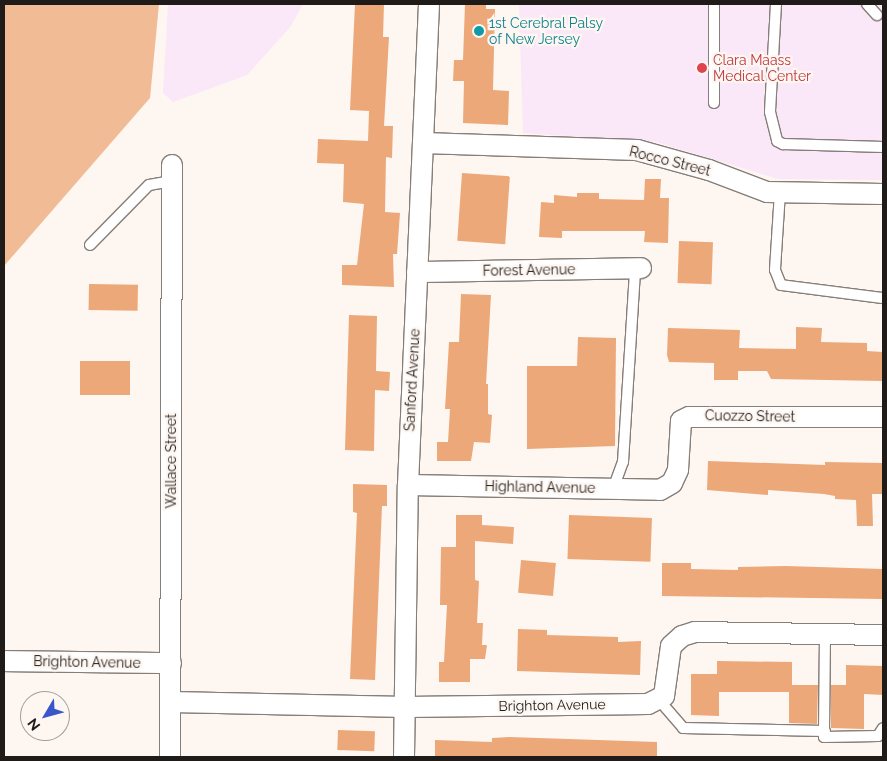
<!DOCTYPE html>
<html>
<head>
<meta charset="utf-8">
<style>
	body { margin:0 }
	#map { position:relative; width:887px; height:761px; overflow:hidden; background:#fef6f1; font-family:Raleway,sans-serif }
	div>[style] { position:absolute }
	.medical>* { inset:0; background:#fae7f8 }
	.green>* { inset:0; background:#f1bb96 }
	.building>* { inset:0; background:#eca879; transform-origin:0 0 }
	.roads { filter:drop-shadow(1px 0 #867e78) drop-shadow(-1px 0 #867e78) drop-shadow(0 1px #867e78) drop-shadow(0 -1px #867e78) }
	.lane>* { height:10px; margin:-5px; padding:0 5px; transform-origin:5px; border-radius:5px; background:#fff }
	.street>* { height:20px; margin:-10px; padding:0 10px; transform-origin:10px; border-radius:10px; background:#fff }
	.dots>* { width:14px; height:14px; translate:-50% -50%; box-sizing:border-box; border:2px solid #fef6f1; border-radius:50% }
	span { translate:-50% -50%; white-space:nowrap; text-align:center; line-height:1.15; -webkit-text-stroke:4.5px #fef6f1; paint-order:stroke }
	.culture-label { font-size:14px; color:#0d838f }
	.left { translate:0 -50%; text-align:left }
	.health-label { font-size:14px; color:#be3a42 }
	.street-label { font-size:14px; color:#1e1b19 }
	.frame { position:absolute; inset:0; border:5px solid #1e1b19; pointer-events:none }
	.north { position:absolute; left:20px; top:691px; width:50px; height:50px; box-sizing:border-box; background:#fef6f1; border:1px solid #a49e9b; border-radius:50%; rotate:233deg; font-size:14px; font-weight:700; line-height:20px; text-align:center; color:#1e1b19 }
	.north::after { content:''; display:block; margin:auto; width:18px; height:22px; background:#3957c8; clip-path:polygon(50% 0,100% 100%,50% 72%,0 100%) }
</style>
</head>
<body>
<div id="map">
	<div class="medical">
		<i style="clip-path:polygon(168px 4px,303px 4px,291px 26px,247px 75px,173px 102px,163px 93px)"></i>
		<i style="clip-path:polygon(519px 4px,883px 4px,883px 180px,778px 179px,656px 142px,523px 133px)"></i>
	</div>
	<div class="green">
		<i style="clip-path:polygon(4px 4px,159px 4px,150px 98px,4px 266px)"></i>
	</div>
	<div class="building">
		<i style="clip-path:polygon(355px 4px,384px 4px,383px 37px,389px 37px,384px 126px,393px 126px,392px 158px,386px 157px,385px 212px,400px 213px,397px 254px,393px 254px,394px 287px,342px 285px,342px 265px,357px 265px,364px 204px,343px 202px,344px 164px,317px 163px,318px 139px,368px 141px,369px 111px,350px 110px)"></i>
		<i style="clip-path:polygon(465px 4px,486px 4px,486px 9px,495px 9px,493px 90px,509px 91px,508px 125px,463px 123px,464px 81px,453px 81px,454px 60px,463px 60px)"></i>
		<i style="left:462px;top:173px;width:48px;height:68px;rotate:4deg"></i>
		<i style="clip-path:polygon(645px 179px,661px 179px,660px 198px,669px 198px,668px 243px,644px 242px,645px 231px,562px 231px,562px 238px,539px 237px,541px 202px,554px 203px,554px 195px,577px 197px,577px 193px,599px 193px,599px 199px,644px 200px)"></i>
		<i style="left:679px;top:241px;width:34px;height:42px;rotate:2deg"></i>
		<i style="left:89px;top:284px;width:49px;height:26px;rotate:1deg"></i>
		<i style="clip-path:polygon(461px 294px,491px 295px,486px 384px,488px 384px,488px 414px,492px 415px,490px 443px,474px 442px,471px 461px,437px 461px,437px 442px,448px 442px,450px 409px,445px 409px,449px 342px,459px 342px)"></i>
		<i style="clip-path:polygon(349px 315px,377px 316px,376px 371px,390px 372px,389px 391px,375px 390px,374px 451px,345px 450px)"></i>
		<i style="clip-path:polygon(796px 327px,822px 328px,821px 342px,867px 343px,867px 351px,883px 352px,883px 381px,771px 379px,767px 371px,738px 371px,738px 380px,714px 380px,714px 363px,669px 362px,667px 355px,668px 328px,740px 330px,739px 348px,796px 349px)"></i>
		<i style="clip-path:polygon(578px 337px,616px 338px,615px 446px,527px 449px,527px 366px,577px 366px)"></i>
		<i style="left:80px;top:361px;width:50px;height:34px"></i>
		<i style="clip-path:polygon(708px 461px,825px 465px,825px 462px,883px 463px,883px 494px,872px 494px,873px 526px,857px 526px,856px 500px,835px 499px,835px 496px,824px 494px,768px 490px,768px 495px,707px 490px)"></i>
		<i style="clip-path:polygon(353px 484px,387px 485px,387px 506px,382px 506px,375px 680px,350px 679px,357px 513px,353px 512px)"></i>
		<i style="clip-path:polygon(456px 515px,482px 515px,482px 525px,514px 527px,513px 544px,475px 541px,475px 580px,479px 581px,477px 623px,483px 623px,482px 645px,487px 645px,485px 659px,470px 659px,470px 682px,439px 682px,439px 662px,444px 662px,447px 605px,440px 605px,441px 547px,456px 547px)"></i>
		<i style="left:569px;top:515px;width:83px;height:44px;rotate:2deg"></i>
		<i style="left:521px;top:560px;width:35px;height:33px;rotate:5deg"></i>
		<i style="clip-path:polygon(662px 563px,691px 563px,691px 569px,738px 570px,738px 567px,786px 566px,883px 569px,883px 599px,662px 596px)"></i>
		<i style="clip-path:polygon(518px 629px,547px 630px,547px 635px,618px 637px,618px 642px,641px 641px,640px 675px,517px 671px)"></i>
		<i style="clip-path:polygon(717px 661px,792px 662px,792px 685px,818px 685px,817px 724px,789px 723px,789px 692px,719px 692px,719px 716px,691px 715px,691px 674px,717px 674px)"></i>
		<i style="clip-path:polygon(846px 665px,883px 666px,883px 695px,864px 694px,864px 729px,831px 728px,831px 685px,846px 685px)"></i>
		<i style="left:338px;top:730px;width:37px;height:20px;rotate:2deg"></i>
		<i style="clip-path:polygon(509px 737px,657px 742px,657px 757px,435px 757px,435px 740px,492px 742px,492px 738px)"></i>
	</div>
	<div class="roads">
		<div class="lane">
			<i style="left:714px;top:4px;width:99px;rotate:90deg"></i>
			<i style="left:776px;top:4px;width:108px;rotate:93.2deg"></i>
			<i style="left:770px;top:112px;width:30px;rotate:76deg"></i>
			<i style="left:777px;top:141px;width:7px;rotate:27deg"></i>
			<i style="left:783px;top:144px;width:100px;rotate:1.7deg"></i>
			<i style="left:867px;top:4px;width:15px;rotate:48deg"></i>
			<i style="left:780px;top:192px;width:78px;rotate:93.7deg"></i>
			<i style="left:775px;top:270px;width:16px;rotate:68deg"></i>
			<i style="left:781px;top:285px;width:103px;rotate:7.3deg"></i>
			<i style="left:90px;top:245px;width:84px;rotate:-45.5deg"></i>
			<i style="left:149px;top:185px;width:23px;rotate:-10deg"></i>
			<i style="left:613px;top:489px;width:29px;rotate:-70deg"></i>
			<i style="left:623px;top:462px;width:193px;rotate:-86.4deg"></i>
			<i style="left:825px;top:635px;width:102px;rotate:90.6deg"></i>
			<i style="left:824px;top:737px;width:54px;rotate:-1.1deg"></i>
			<i style="left:878px;top:736px;width:9px;rotate:-58deg"></i>
			<i style="left:659px;top:700px;width:37px;rotate:49deg"></i>
			<i style="left:683px;top:728px;width:142px;rotate:1.2deg"></i>
		</div>
		<div class="street">
			<i style="left:423px;top:143px;width:214px;rotate:1.9deg"></i>
			<i style="left:637px;top:150px;width:75px;rotate:15.5deg"></i>
			<i style="left:709px;top:170px;width:62px;rotate:20.8deg"></i>
			<i style="left:767px;top:192px;width:116px;rotate:1deg"></i>
			<i style="left:417px;top:272px;width:224px;rotate:-1deg"></i>
			<i style="left:408px;top:485px;width:252px;rotate:1.1deg"></i>
			<i style="left:660px;top:490px;width:14px;rotate:-30deg"></i>
			<i style="left:672px;top:483px;width:14px;rotate:-65deg"></i>
			<i style="left:678px;top:470px;width:49px;rotate:-86.5deg"></i>
			<i style="left:681px;top:421px;width:9px;rotate:-27deg"></i>
			<i style="left:689px;top:417px;width:194px"></i>
			<i style="left:4px;top:661px;width:167px;rotate:0.7deg"></i>
			<i style="left:171px;top:702px;width:235px;rotate:1.2deg"></i>
			<i style="left:406px;top:707px;width:242px;rotate:-0.7deg"></i>
			<i style="left:648px;top:704px;width:18px;rotate:-27deg"></i>
			<i style="left:664px;top:696px;width:50px;rotate:-82deg"></i>
			<i style="left:671px;top:646px;width:15px;rotate:-42deg"></i>
			<i style="left:682px;top:636px;width:14px;rotate:-17deg"></i>
			<i style="left:695px;top:632px;width:188px;rotate:0.9deg"></i>
			<i style="left:170px;top:757px;width:592px;rotate:-89.81deg"></i>
			<i style="left:404px;top:757px;width:272px;rotate:-89.2deg"></i>
			<i style="left:408px;top:485px;width:481px;rotate:-87.5deg"></i>
		</div>
	</div>
	<div class="dots">
		<i style="left:479px;top:31px;background:#0f9aa8"></i>
		<i style="left:702px;top:68px;background:#e0444e"></i>
	</div>
	<div class="culture-label">
		<span class="left" style="left:489px;top:31px">1st Cerebral Palsy<br>of New Jersey</span>
	</div>
	<div class="health-label">
		<span class="left" style="left:713px;top:68px">Clara Maass<br>Medical Center</span>
	</div>
	<div class="street-label">
		<span style="left:670px;top:161px;rotate:14deg">Rocco Street</span>
		<span style="left:529px;top:270px;rotate:-1deg">Forest Avenue</span>
		<span style="left:412px;top:380px;rotate:-87deg">Sanford Avenue</span>
		<span style="left:750px;top:416px;rotate:1deg">Cuozzo Street</span>
		<span style="left:171px;top:461px;rotate:-90deg">Wallace Street</span>
		<span style="left:540px;top:487px;rotate:1deg">Highland Avenue</span>
		<span style="left:87px;top:662px;rotate:1deg">Brighton Avenue</span>
		<span style="left:552px;top:705px;rotate:-1deg">Brighton Avenue</span>
	</div>
	<div class="frame"></div>
	<div class="north">N</div>
</div>
</body>
</html>
